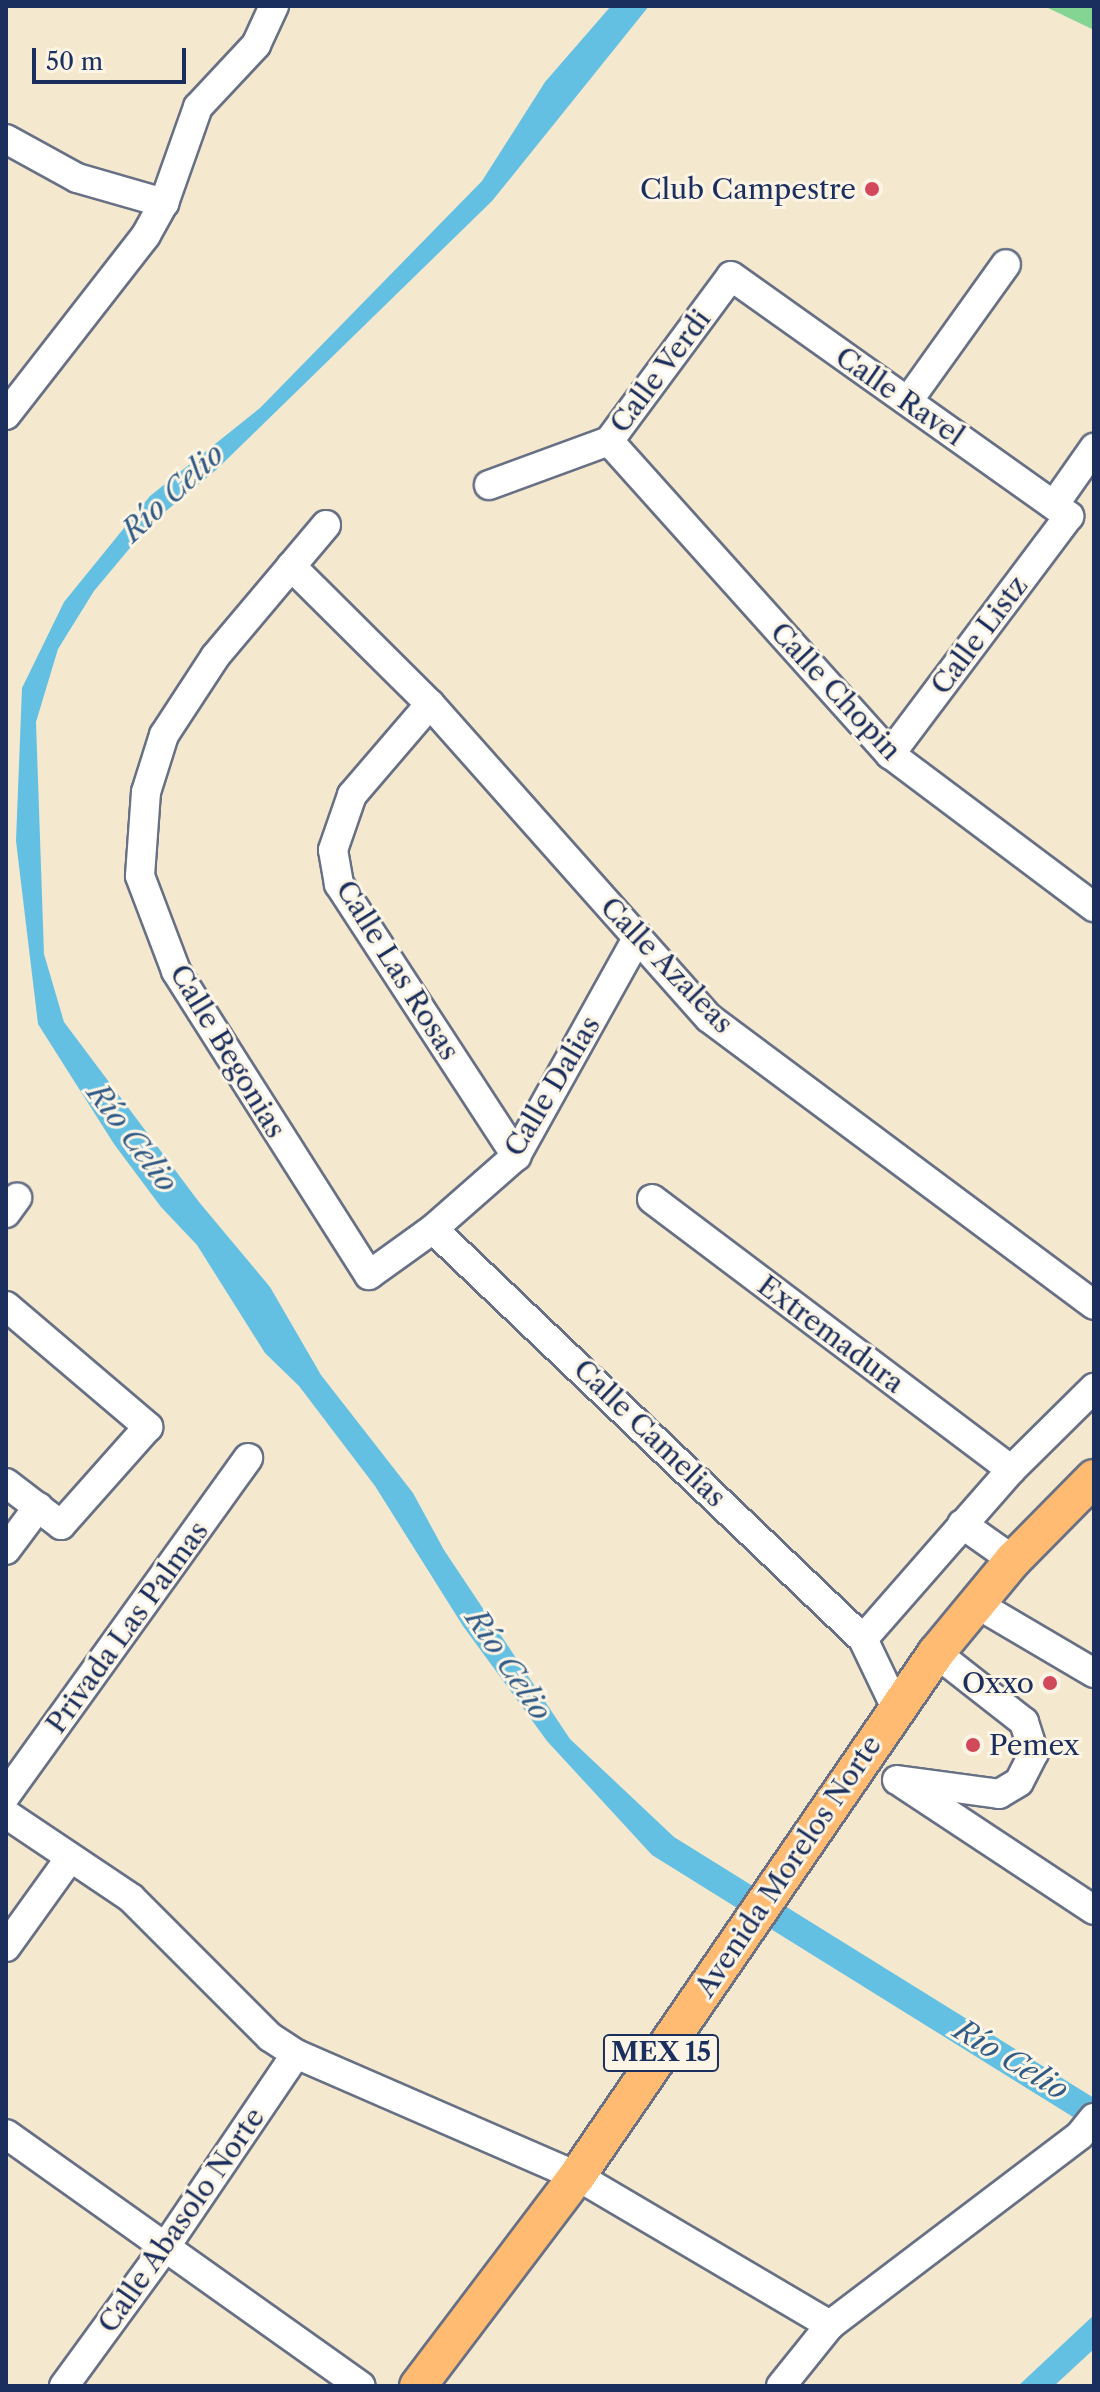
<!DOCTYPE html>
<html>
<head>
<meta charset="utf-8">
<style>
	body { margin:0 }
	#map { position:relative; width:1100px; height:2392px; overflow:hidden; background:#f4e8ce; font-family:"Libre Caslon Text",serif }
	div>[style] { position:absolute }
	.green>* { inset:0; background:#84d494 }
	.water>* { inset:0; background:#64c0e2 }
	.roads { filter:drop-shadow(2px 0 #677085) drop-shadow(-2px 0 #677085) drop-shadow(0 2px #677085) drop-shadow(0 -2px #677085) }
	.minor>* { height:28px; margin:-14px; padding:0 14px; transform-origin:14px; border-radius:14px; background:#fff }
	.major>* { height:36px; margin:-18px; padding:0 18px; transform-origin:18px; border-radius:18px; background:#ffbb71 }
	.dots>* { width:22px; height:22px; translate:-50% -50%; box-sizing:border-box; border:4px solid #fcf5e5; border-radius:50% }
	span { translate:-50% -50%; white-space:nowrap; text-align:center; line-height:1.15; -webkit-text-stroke:6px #fcf5e5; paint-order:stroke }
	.shield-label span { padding:2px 6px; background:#fcf5e5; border:2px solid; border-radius:6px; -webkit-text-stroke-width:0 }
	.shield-label { font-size:26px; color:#1b2f5e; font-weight:700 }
	.poi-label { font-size:28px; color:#1b2f5e }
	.right { translate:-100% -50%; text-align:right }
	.left { translate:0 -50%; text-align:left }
	.street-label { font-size:28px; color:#1b2f5e }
	.water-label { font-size:30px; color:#315a86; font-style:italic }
	.frame { position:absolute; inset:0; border:8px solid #1b2f5e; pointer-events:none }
	.scale { position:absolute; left:32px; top:48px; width:154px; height:36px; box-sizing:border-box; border:4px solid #1b2f5e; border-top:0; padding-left:10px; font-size:24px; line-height:28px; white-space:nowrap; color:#1b2f5e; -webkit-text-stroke:6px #fcf5e5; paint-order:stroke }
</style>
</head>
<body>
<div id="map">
	<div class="green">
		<i style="clip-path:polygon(1044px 6px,1094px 6px,1094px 30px)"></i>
	</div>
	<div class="water">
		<i style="clip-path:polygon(611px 6px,649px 6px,492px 201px,216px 470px,150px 524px,94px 591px,58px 649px,36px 722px,44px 954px,64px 1022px,199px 1202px,270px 1287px,321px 1375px,413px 1493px,444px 1550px,570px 1739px,674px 1837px,1094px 2098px,1094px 2130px,652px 1855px,547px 1741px,463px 1626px,375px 1486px,299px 1386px,265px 1353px,197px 1245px,161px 1207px,114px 1144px,38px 1024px,16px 841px,22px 688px,64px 602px,150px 496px,260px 408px,482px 181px,545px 82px)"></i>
		<i style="clip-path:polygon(1094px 2315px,1094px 2349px,1054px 2386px,1018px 2386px)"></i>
	</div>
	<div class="roads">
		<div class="minor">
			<i style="left:6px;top:139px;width:81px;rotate:28.8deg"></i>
			<i style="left:77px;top:178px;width:91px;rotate:16deg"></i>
			<i style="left:908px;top:401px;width:168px;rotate:-54.4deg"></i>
			<i style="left:6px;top:415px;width:228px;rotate:-52.1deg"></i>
			<i style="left:146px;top:235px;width:37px;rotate:-61deg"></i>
			<i style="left:164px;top:203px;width:102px;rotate:-70.5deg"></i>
			<i style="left:198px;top:107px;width:85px;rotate:-46.9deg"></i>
			<i style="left:256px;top:45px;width:43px;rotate:-65.2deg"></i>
			<i style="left:609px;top:441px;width:421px;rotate:48.1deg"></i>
			<i style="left:890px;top:754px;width:255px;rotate:36.9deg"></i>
			<i style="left:489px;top:485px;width:128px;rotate:-20.1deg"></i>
			<i style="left:609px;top:441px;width:205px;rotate:-53.5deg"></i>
			<i style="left:731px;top:276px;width:415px;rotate:35.4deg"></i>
			<i style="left:1069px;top:516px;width:298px;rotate:126.9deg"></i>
			<i style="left:1054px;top:505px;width:70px;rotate:-54.9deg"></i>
			<i style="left:326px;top:525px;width:172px;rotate:130.1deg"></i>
			<i style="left:215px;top:657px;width:93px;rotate:123.2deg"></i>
			<i style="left:164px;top:735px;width:60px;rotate:107.5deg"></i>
			<i style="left:146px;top:792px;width:84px;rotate:94.1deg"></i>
			<i style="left:140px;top:876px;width:102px;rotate:69.2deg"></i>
			<i style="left:176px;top:971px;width:360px;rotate:57.6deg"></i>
			<i style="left:369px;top:1275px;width:79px;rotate:-35.7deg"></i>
			<i style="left:433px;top:1229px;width:111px;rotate:-41.3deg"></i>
			<i style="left:516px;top:1156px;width:251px;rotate:-60.9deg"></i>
			<i style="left:291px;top:566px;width:196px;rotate:44.8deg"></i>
			<i style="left:430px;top:704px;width:420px;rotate:48.4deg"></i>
			<i style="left:709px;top:1018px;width:480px;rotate:36.7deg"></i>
			<i style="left:430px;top:704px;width:120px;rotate:130.6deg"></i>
			<i style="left:352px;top:795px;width:58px;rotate:109.1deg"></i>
			<i style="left:333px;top:850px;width:35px;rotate:80deg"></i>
			<i style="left:339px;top:884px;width:325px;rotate:56.9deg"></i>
			<i style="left:652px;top:1199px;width:450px;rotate:37deg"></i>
			<i style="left:6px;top:1213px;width:19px;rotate:-54deg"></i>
			<i style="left:433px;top:1229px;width:594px;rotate:43.64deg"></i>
			<i style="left:863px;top:1639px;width:76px;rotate:64.4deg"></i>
			<i style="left:6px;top:1306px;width:187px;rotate:40.4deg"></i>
			<i style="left:148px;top:1427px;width:131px;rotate:131.6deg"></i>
			<i style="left:61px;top:1525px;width:69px;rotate:-142.6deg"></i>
			<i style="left:962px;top:1524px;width:62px;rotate:35.2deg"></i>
			<i style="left:6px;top:1550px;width:54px;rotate:-53.3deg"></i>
			<i style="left:975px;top:1603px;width:138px;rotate:30.5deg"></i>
			<i style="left:863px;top:1639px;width:225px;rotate:-48.8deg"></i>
			<i style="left:1011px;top:1470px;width:117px;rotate:-44.7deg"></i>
			<i style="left:897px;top:1780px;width:103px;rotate:7.8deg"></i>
			<i style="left:999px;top:1794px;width:23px;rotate:-31deg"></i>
			<i style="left:1019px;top:1782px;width:33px;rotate:-63deg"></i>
			<i style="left:1034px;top:1753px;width:33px;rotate:-108deg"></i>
			<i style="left:1024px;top:1722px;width:112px;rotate:-141.9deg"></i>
			<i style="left:902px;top:1783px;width:230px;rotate:33.5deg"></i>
			<i style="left:6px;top:1795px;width:415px;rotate:-54.3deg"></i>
			<i style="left:6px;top:1814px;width:151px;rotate:33.9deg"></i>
			<i style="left:131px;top:1898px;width:197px;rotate:45deg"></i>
			<i style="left:270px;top:2037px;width:31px;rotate:33deg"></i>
			<i style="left:296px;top:2054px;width:306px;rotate:23.5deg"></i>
			<i style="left:577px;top:2176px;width:294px;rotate:30.5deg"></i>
			<i style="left:6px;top:1947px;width:110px;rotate:-54.3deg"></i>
			<i style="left:6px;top:2134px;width:435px;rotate:35.4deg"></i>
			<i style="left:64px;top:2386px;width:170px;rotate:-53.9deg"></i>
			<i style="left:164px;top:2249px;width:235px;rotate:-55.9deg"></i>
			<i style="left:781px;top:2386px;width:78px;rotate:-51.2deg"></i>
			<i style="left:830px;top:2325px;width:314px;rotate:-37.2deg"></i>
			<i style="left:1080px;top:2135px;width:22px;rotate:-51deg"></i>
		</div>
		<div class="major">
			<i style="left:418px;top:2386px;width:263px;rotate:-52.9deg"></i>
			<i style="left:577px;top:2176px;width:634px;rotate:-55.53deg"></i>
			<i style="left:936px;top:1653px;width:121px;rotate:-50.4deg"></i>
			<i style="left:1013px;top:1560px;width:115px;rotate:-45.4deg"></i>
		</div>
	</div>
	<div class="dots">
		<i style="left:872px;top:189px;background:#d1495b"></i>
		<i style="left:1050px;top:1683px;background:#d1495b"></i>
		<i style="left:973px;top:1745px;background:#d1495b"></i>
	</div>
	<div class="shield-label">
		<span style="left:661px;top:2053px">MEX 15</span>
	</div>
	<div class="poi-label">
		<span class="right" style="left:856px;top:189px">Club Campestre</span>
		<span class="right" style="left:1034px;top:1683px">Oxxo</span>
		<span class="left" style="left:989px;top:1745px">Pemex</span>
	</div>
	<div class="street-label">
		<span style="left:660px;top:371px;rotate:-53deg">Calle Verdi</span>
		<span style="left:900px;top:396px;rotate:35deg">Calle Ravel</span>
		<span style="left:979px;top:635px;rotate:-53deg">Calle Listz</span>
		<span style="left:836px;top:691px;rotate:47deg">Calle Chopin</span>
		<span style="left:667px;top:965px;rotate:46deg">Calle Azaleas</span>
		<span style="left:398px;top:970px;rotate:58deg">Calle Las Rosas</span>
		<span style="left:228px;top:1051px;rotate:59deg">Calle Begonias</span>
		<span style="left:552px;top:1086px;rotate:-59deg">Calle Dalias</span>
		<span style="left:831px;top:1334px;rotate:37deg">Extremadura</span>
		<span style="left:650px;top:1433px;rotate:44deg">Calle Camelias</span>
		<span style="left:127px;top:1627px;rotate:-54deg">Privada Las Palmas</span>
		<span style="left:788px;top:1866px;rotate:-56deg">Avenida Morelos Norte</span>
		<span style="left:181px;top:2220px;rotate:-55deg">Calle Abasolo Norte</span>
	</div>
	<div class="water-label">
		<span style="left:173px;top:493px;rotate:-43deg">Río Celio</span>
		<span style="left:132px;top:1138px;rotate:53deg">Río Celio</span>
		<span style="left:508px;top:1665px;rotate:56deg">Río Celio</span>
		<span style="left:1011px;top:2060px;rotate:31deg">Río Celio</span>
	</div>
	<div class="frame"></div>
	<div class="scale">50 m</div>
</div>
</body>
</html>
